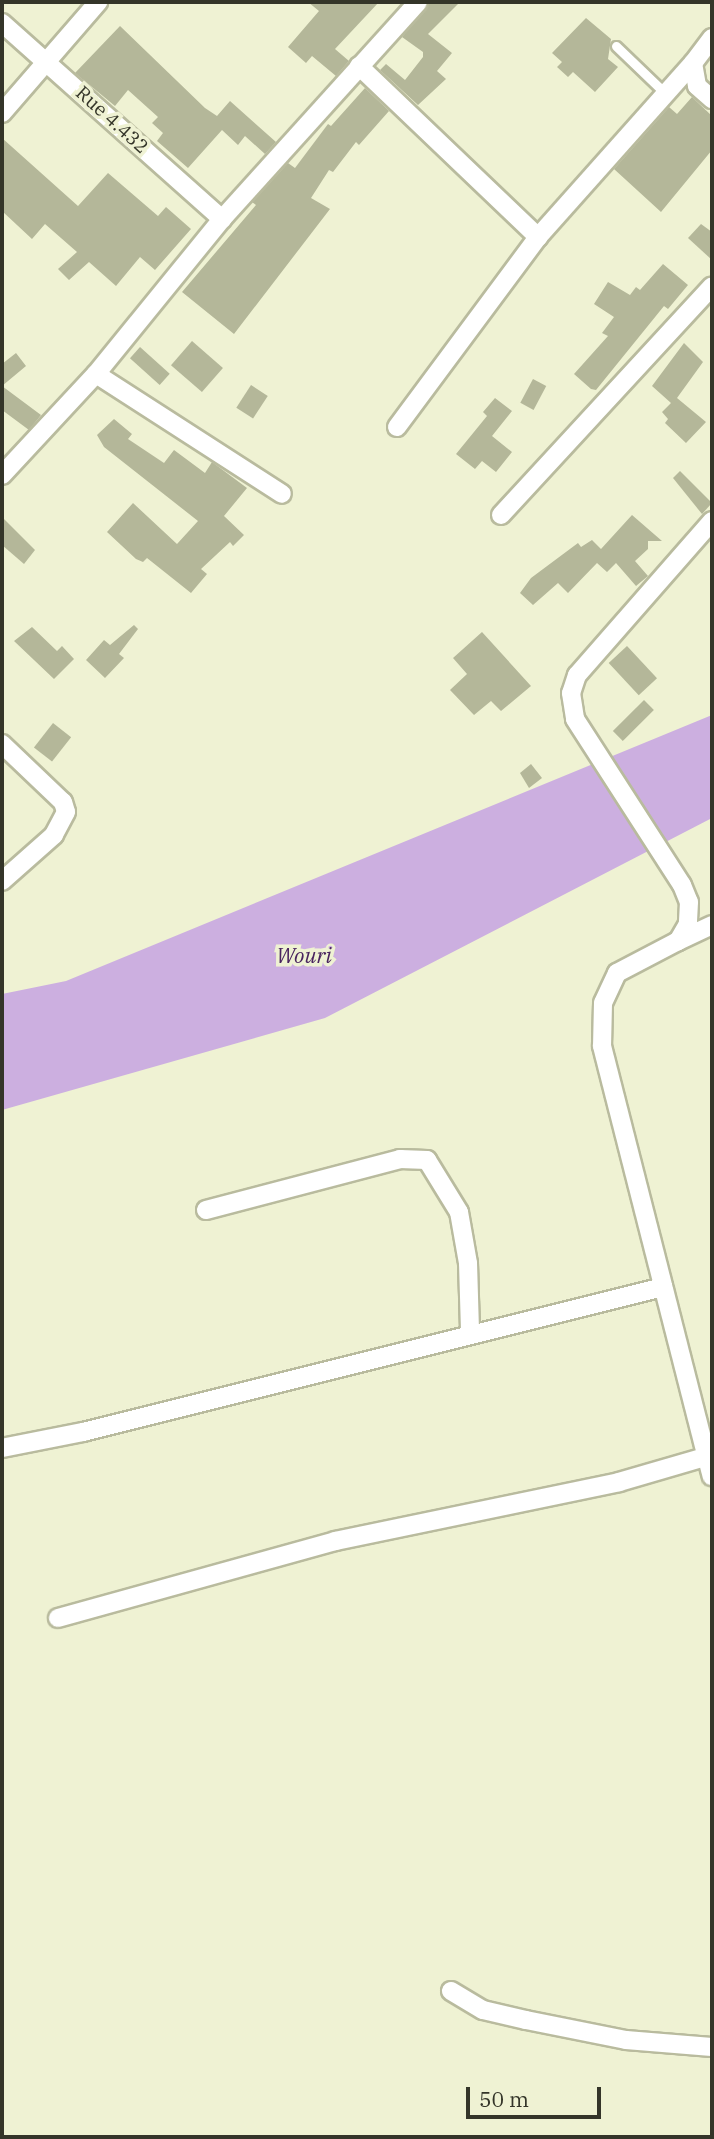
<!DOCTYPE html>
<html>
<head>
<meta charset="utf-8">
<style>
	body { margin:0 }
	#map { position:relative; width:714px; height:2139px; overflow:hidden; background:#eff2d3; font-family:"IBM Plex Serif",serif }
	div>[style] { position:absolute }
	.water>* { inset:0; background:#ccafe0 }
	.building>* { inset:0; background:#b4b799; transform-origin:0 0 }
	.roads { filter:drop-shadow(2px 0 #b9bb9e) drop-shadow(-2px 0 #b9bb9e) drop-shadow(0 2px #b9bb9e) drop-shadow(0 -2px #b9bb9e) }
	.service>* { height:9px; margin:-4.5px; padding:0 4.5px; transform-origin:4.5px; border-radius:4.5px; background:#fff }
	.minor>* { height:18px; margin:-9px; padding:0 9px; transform-origin:9px; border-radius:9px; background:#fff }
	span { translate:-50% -50%; white-space:nowrap; text-align:center; line-height:1.15; -webkit-text-stroke:7px #eff2d3; paint-order:stroke }
	.street-label { font-size:19px; color:#343529 }
	.water-label { font-size:21px; color:#49245f; font-style:italic }
	.frame { position:absolute; inset:0; border:4px solid #343529; pointer-events:none }
	.scale { position:absolute; left:466px; top:2087px; width:135px; height:32px; box-sizing:border-box; border:4px solid #343529; border-top:0; padding-left:9px; font-size:21px; line-height:24px; white-space:nowrap; color:#343529; -webkit-text-stroke:5px #eff2d3; paint-order:stroke }
</style>
</head>
<body>
<div id="map">
	<div class="water">
		<i style="clip-path:polygon(712px 715px,712px 818px,325px 1018px,2px 1110px,2px 994px,66px 981px)"></i>
	</div>
	<div class="building">
		<i style="clip-path:polygon(308px 2px,379px 2px,335px 49px,349px 61px,336px 76px,312px 56px,306px 63px,288px 47px,319px 11px)"></i>
		<i style="clip-path:polygon(429px 2px,460px 2px,428px 34px,452px 53px,437px 71px,446px 79px,418px 105px,380px 70px,386px 64px,405px 80px,423px 57px,423px 52px,402px 37px)"></i>
		<i style="clip-path:polygon(586px 18px,611px 39px,608px 59px,618px 67px,595px 92px,573px 72px,568px 77px,557px 67px,562px 62px,552px 53px)"></i>
		<i style="clip-path:polygon(120px 26px,205px 108px,217px 116px,230px 101px,276px 142px,265px 154px,245px 136px,238px 145px,222px 130px,188px 168px,157px 141px,163px 133px,152px 123px,158px 117px,128px 90px,115px 106px,75px 73px)"></i>
		<i style="clip-path:polygon(365px 88px,389px 111px,359px 145px,356px 142px,333px 172px,329px 170px,311px 198px,330px 209px,234px 334px,182px 292px,256px 205px,252px 202px,288px 163px,295px 168px,328px 124px,331px 126px)"></i>
		<i style="clip-path:polygon(692px 97px,712px 116px,712px 150px,661px 212px,614px 169px,669px 107px,677px 114px)"></i>
		<i style="clip-path:polygon(2px 138px,78px 206px,108px 173px,158px 216px,166px 207px,191px 229px,155px 270px,140px 257px,116px 286px,89px 262px,69px 280px,58px 269px,77px 252px,45px 224px,32px 239px,2px 211px)"></i>
		<i style="clip-path:polygon(701px 224px,712px 232px,712px 260px,688px 238px)"></i>
		<i style="clip-path:polygon(663px 264px,688px 285px,668px 309px,664px 306px,596px 390px,591px 389px,574px 374px,608px 336px,602px 333px,614px 317px,594px 304px,608px 282px,630px 295px,636px 287px,640px 290px)"></i>
		<i style="left:192px;top:341px;width:41px;height:32px;rotate:41deg"></i>
		<i style="clip-path:polygon(684px 343px,703px 362px,677px 398px,706px 422px,686px 443px,665px 423px,668px 419px,662px 412px,671px 403px,652px 386px)"></i>
		<i style="left:140px;top:347px;width:40px;height:15px;rotate:42deg"></i>
		<i style="clip-path:polygon(16px 353px,26px 366px,2px 386px,41px 415px,29px 430px,2px 410px,2px 364px)"></i>
		<i style="left:533px;top:379px;width:15px;height:27px;rotate:28deg"></i>
		<i style="left:251px;top:385px;width:20px;height:27px;rotate:33deg"></i>
		<i style="clip-path:polygon(495px 398px,512px 411px,492px 436px,512px 452px,496px 472px,482px 461px,475px 469px,456px 454px,487px 416px,483px 412px)"></i>
		<i style="clip-path:polygon(114px 419px,132px 434px,128px 439px,164px 463px,174px 450px,205px 473px,212px 462px,247px 488px,224px 516px,244px 535px,233px 546px,230px 542px,201px 569px,207px 574px,191px 593px,147px 558px,143px 562px,136px 559px,107px 532px,133px 503px,177px 544px,198px 521px,104px 447px,97px 435px)"></i>
		<i style="clip-path:polygon(680px 471px,712px 503px,702px 514px,673px 478px)"></i>
		<i style="clip-path:polygon(632px 515px,662px 541px,648px 541px,648px 549px,635px 561px,648px 576px,636px 586px,616px 563px,607px 572px,597px 563px,568px 593px,558px 583px,533px 605px,520px 593px,531px 578px,578px 543px,581px 547px,592px 540px,601px 549px)"></i>
		<i style="clip-path:polygon(2px 517px,35px 550px,24px 564px,2px 545px)"></i>
		<i style="clip-path:polygon(134px 625px,138px 629px,119px 654px,124px 658px,105px 678px,86px 660px,104px 640px,110px 645px)"></i>
		<i style="clip-path:polygon(32px 627px,57px 651px,62px 646px,74px 659px,54px 679px,14px 641px)"></i>
		<i style="clip-path:polygon(482px 632px,531px 686px,501px 711px,491px 701px,474px 715px,450px 690px,467px 674px,453px 658px)"></i>
		<i style="left:627px;top:646px;width:44px;height:25px;rotate:47deg"></i>
		<i style="left:644px;top:700px;width:14px;height:44px;rotate:45deg"></i>
		<i style="left:53px;top:723px;width:23px;height:31px;rotate:38deg"></i>
		<i style="clip-path:polygon(531px 764px,542px 778px,529px 788px,520px 773px)"></i>
	</div>
	<div class="roads">
		<div class="service">
			<i style="left:616px;top:46px;width:66px;rotate:43.8deg"></i>
		</div>
		<div class="minor">
			<i style="left:2px;top:23px;width:295px;rotate:41.7deg"></i>
			<i style="left:712px;top:38px;width:31px;rotate:127deg"></i>
			<i style="left:693px;top:63px;width:23px;rotate:80deg"></i>
			<i style="left:697px;top:86px;width:20px;rotate:41deg"></i>
			<i style="left:359px;top:66px;width:248px;rotate:43.7deg"></i>
			<i style="left:2px;top:113px;width:147px;rotate:-49.1deg"></i>
			<i style="left:96px;top:374px;width:221px;rotate:32.8deg"></i>
			<i style="left:397px;top:427px;width:237px;rotate:-53.4deg"></i>
			<i style="left:538px;top:237px;width:233px;rotate:-48.3deg"></i>
			<i style="left:2px;top:475px;width:138px;rotate:-47.1deg"></i>
			<i style="left:96px;top:374px;width:200px;rotate:-50.9deg"></i>
			<i style="left:222px;top:219px;width:292px;rotate:-47.9deg"></i>
			<i style="left:501px;top:515px;width:311px;rotate:-47.3deg"></i>
			<i style="left:712px;top:521px;width:205px;rotate:131.2deg"></i>
			<i style="left:577px;top:675px;width:19px;rotate:108deg"></i>
			<i style="left:571px;top:693px;width:26px;rotate:81deg"></i>
			<i style="left:575px;top:719px;width:197px;rotate:57.2deg"></i>
			<i style="left:682px;top:885px;width:18px;rotate:68deg"></i>
			<i style="left:689px;top:902px;width:22px;rotate:93deg"></i>
			<i style="left:688px;top:924px;width:20px;rotate:120deg"></i>
			<i style="left:678px;top:941px;width:69px;rotate:152.3deg"></i>
			<i style="left:617px;top:973px;width:33px;rotate:115deg"></i>
			<i style="left:603px;top:1003px;width:43px;rotate:91.3deg"></i>
			<i style="left:602px;top:1046px;width:444px;rotate:75.7deg"></i>
			<i style="left:2px;top:744px;width:84px;rotate:43.6deg"></i>
			<i style="left:63px;top:802px;width:10px;rotate:73deg"></i>
			<i style="left:66px;top:812px;width:26px;rotate:118deg"></i>
			<i style="left:54px;top:835px;width:69px;rotate:138.5deg"></i>
			<i style="left:678px;top:941px;width:38px;rotate:-25deg"></i>
			<i style="left:206px;top:1210px;width:201px;rotate:-14.7deg"></i>
			<i style="left:400px;top:1159px;width:27px;rotate:2deg"></i>
			<i style="left:427px;top:1160px;width:61px;rotate:58.4deg"></i>
			<i style="left:459px;top:1212px;width:52px;rotate:80deg"></i>
			<i style="left:468px;top:1263px;width:69px;rotate:88.3deg"></i>
			<i style="left:2px;top:1448px;width:83px;rotate:-11.2deg"></i>
			<i style="left:83px;top:1432px;width:598px;rotate:-14.04deg"></i>
			<i style="left:58px;top:1618px;width:288px;rotate:-15.5deg"></i>
			<i style="left:335px;top:1541px;width:290px;rotate:-11.7deg"></i>
			<i style="left:619px;top:1482px;width:97px;rotate:-16.2deg"></i>
			<i style="left:451px;top:1991px;width:37px;rotate:31deg"></i>
			<i style="left:483px;top:2010px;width:44px;rotate:13.1deg"></i>
			<i style="left:526px;top:2020px;width:102px;rotate:11.3deg"></i>
			<i style="left:626px;top:2040px;width:86px;rotate:4.7deg"></i>
		</div>
	</div>
	<div class="street-label">
		<span style="left:112px;top:120px;rotate:42deg">Rue 4.432</span>
	</div>
	<div class="water-label">
		<span style="left:304px;top:955px">Wouri</span>
	</div>
	<div class="frame"></div>
	<div class="scale">50 m</div>
</div>
</body>
</html>
